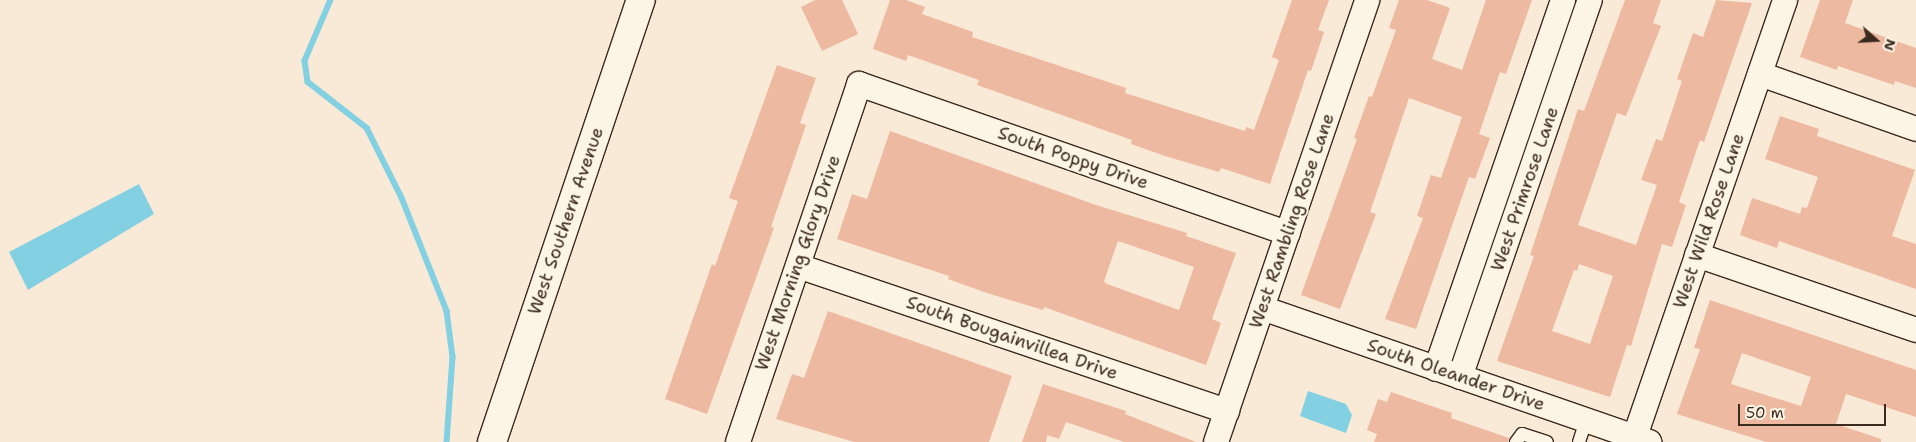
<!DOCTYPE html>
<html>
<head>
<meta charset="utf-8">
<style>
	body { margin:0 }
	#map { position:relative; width:1916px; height:442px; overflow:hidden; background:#f9e9d7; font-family:"Shantell Sans",sans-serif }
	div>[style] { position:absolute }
	.water>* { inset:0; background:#82d0e1 }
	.stream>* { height:5.5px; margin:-2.75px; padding:0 2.75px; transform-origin:2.75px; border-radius:2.75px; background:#82d0e1 }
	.building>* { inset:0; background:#eeb9a1 }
	.roads { filter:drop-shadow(1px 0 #3b2a1e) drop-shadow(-1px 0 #3b2a1e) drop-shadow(0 1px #3b2a1e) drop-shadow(0 -1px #3b2a1e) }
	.service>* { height:12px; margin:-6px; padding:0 6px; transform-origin:6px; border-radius:6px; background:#fcf5e5 }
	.minor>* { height:24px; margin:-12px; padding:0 12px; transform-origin:12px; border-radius:12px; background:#fcf5e5 }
	.secondary>* { height:28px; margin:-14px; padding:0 14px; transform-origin:14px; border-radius:14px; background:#fcf5e5 }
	span { translate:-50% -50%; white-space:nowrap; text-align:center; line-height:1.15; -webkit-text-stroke:4px #fcf5e5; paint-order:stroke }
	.street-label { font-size:18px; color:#3b2a1e }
	.north { position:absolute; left:1851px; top:15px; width:50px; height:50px; -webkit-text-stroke:4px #fcf5e5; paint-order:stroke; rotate:109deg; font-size:14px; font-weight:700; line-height:20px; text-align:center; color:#3b2a1e }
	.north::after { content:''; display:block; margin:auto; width:18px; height:22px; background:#3b2a1e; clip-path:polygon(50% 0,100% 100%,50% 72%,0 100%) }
	.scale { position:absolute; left:1738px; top:404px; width:148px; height:22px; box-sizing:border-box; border:2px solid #3b2a1e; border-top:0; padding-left:6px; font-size:15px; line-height:18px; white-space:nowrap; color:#3b2a1e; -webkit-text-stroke:4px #fcf5e5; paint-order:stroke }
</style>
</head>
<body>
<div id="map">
	<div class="water">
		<i style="clip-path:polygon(139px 184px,154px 214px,28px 290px,9px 252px)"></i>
		<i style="clip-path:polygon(1308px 391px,1346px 404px,1352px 415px,1346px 433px,1300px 416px)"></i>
	</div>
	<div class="stream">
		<i style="left:331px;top:0;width:66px;rotate:113.1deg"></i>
		<i style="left:305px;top:61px;width:21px;rotate:82deg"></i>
		<i style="left:308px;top:82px;width:75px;rotate:37.9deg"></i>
		<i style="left:367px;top:128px;width:78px;rotate:63.4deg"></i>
		<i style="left:402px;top:198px;width:122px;rotate:68.3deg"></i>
		<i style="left:447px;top:311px;width:46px;rotate:82.6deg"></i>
		<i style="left:453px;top:357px;width:85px;rotate:94deg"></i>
	</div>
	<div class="building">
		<i style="clip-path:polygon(815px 0,842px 0,858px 34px,822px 51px,801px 7px)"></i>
		<i style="clip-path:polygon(890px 0,906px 0,925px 7px,922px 14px,973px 32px,972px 37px,1126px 88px,1125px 93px,1245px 131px,1246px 127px,1254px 130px,1279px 60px,1272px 57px,1292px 0,1329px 0,1318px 30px,1324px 32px,1311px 71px,1308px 70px,1270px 184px,1221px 168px,1219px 172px,1165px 156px,1131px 144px,1132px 140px,977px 85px,979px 80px,908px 55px,906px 61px,873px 49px)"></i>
		<i style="clip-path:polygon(1399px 0,1427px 0,1450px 8px,1432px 59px,1462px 70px,1486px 0,1532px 0,1506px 74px,1500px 72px,1479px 134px,1490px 138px,1475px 179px,1469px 177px,1416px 329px,1385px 319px,1423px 218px,1417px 216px,1431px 175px,1441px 178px,1462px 117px,1409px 98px,1370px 212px,1376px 214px,1340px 309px,1301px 295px,1357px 139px,1354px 138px,1369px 96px,1372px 97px,1396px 30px,1389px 28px)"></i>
		<i style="clip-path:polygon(evenodd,1625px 0,1661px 0,1653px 23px,1661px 26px,1626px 116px,1617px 113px,1578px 225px,1636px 245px,1657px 185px,1641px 180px,1656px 139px,1662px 141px,1682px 81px,1677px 79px,1693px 33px,1703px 37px,1716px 0,1752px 3px,1704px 142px,1700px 140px,1679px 202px,1686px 205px,1672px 247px,1662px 244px,1631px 346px,1627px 345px,1610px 397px,1497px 361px,1534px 256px,1530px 255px,1578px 109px,1584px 111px,1625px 0,1579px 264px,1613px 276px,1590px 344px,1552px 331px,1574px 270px,1577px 271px,1579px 264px)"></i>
		<i style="clip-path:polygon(1820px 0,1853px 0,1845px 23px,1916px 48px,1916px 88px,1895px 81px,1894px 85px,1838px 66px,1837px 70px,1800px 57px)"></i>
		<i style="clip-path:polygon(777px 65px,816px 78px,800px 123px,806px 125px,771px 227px,774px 228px,707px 414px,665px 399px,712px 264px,715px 266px,738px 201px,729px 198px)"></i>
		<i style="clip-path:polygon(1780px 116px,1819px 129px,1817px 136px,1915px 170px,1892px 236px,1916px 244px,1916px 289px,1779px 241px,1777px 248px,1740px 235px,1752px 198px,1800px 214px,1802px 207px,1807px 208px,1818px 177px,1765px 159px)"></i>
		<i style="clip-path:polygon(evenodd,890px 131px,1096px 205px,1187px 233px,1186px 236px,1236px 253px,1212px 319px,1221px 323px,1206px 365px,1044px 307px,1043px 310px,987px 293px,948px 279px,949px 276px,837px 239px,852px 194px,867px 199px,890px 131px,1118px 241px,1194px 267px,1179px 310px,1107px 284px,1104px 281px,1118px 241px)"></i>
		<i style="clip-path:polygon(evenodd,1710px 300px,1916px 370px,1916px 417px,1846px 394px,1836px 424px,1881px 439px,1881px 442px,1766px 442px,1677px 414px,1700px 349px,1694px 348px,1710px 300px,1742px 353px,1811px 377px,1801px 406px,1731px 384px,1742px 353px)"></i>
		<i style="clip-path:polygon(828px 311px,1012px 376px,989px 442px,854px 442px,776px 419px,792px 374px,804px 378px)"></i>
		<i style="clip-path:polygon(1043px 384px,1126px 411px,1125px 414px,1196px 442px,1124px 442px,1066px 422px,1059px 439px,1047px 435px,1046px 442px,1022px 442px)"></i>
		<i style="clip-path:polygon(1391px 392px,1452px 413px,1451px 418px,1509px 438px,1508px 442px,1374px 442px,1377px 434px,1367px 430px,1378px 399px,1387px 402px)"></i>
	</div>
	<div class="roads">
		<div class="service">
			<i style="left:1516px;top:442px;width:10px;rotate:-53deg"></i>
			<i style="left:1522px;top:434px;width:26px;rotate:18deg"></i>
			<i style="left:1579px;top:442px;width:23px;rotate:-72deg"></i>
		</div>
		<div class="minor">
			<i style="left:1760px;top:74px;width:165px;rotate:19.4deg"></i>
			<i style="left:1697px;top:255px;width:231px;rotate:18.9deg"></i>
			<i style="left:798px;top:266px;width:453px;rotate:18.7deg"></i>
			<i style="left:1262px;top:308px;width:410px;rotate:19.1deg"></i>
			<i style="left:1436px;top:369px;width:390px;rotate:-71deg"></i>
			<i style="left:1460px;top:377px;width:399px;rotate:-71deg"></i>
			<i style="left:738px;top:442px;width:378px;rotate:-71.3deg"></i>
			<i style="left:859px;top:84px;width:454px;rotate:19.2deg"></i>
			<i style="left:1216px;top:442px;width:467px;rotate:-71.1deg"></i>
			<i style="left:1633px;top:442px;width:467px;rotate:-71deg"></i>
		</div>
		<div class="secondary">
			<i style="left:492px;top:442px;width:466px;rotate:-71.4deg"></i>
		</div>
	</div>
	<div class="street-label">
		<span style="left:1073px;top:158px;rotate:19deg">South Poppy Drive</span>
		<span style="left:1525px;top:189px;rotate:-71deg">West Primrose Lane</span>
		<span style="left:566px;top:221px;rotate:-71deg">West Southern Avenue</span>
		<span style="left:1292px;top:221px;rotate:-71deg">West Rambling Rose Lane</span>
		<span style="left:1709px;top:221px;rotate:-71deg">West Wild Rose Lane</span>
		<span style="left:798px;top:263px;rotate:-71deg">West Morning Glory Drive</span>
		<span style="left:1012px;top:338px;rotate:19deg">South Bougainvillea Drive</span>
		<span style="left:1456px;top:375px;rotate:19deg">South Oleander Drive</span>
	</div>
	<div class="north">N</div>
	<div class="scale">50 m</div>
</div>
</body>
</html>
